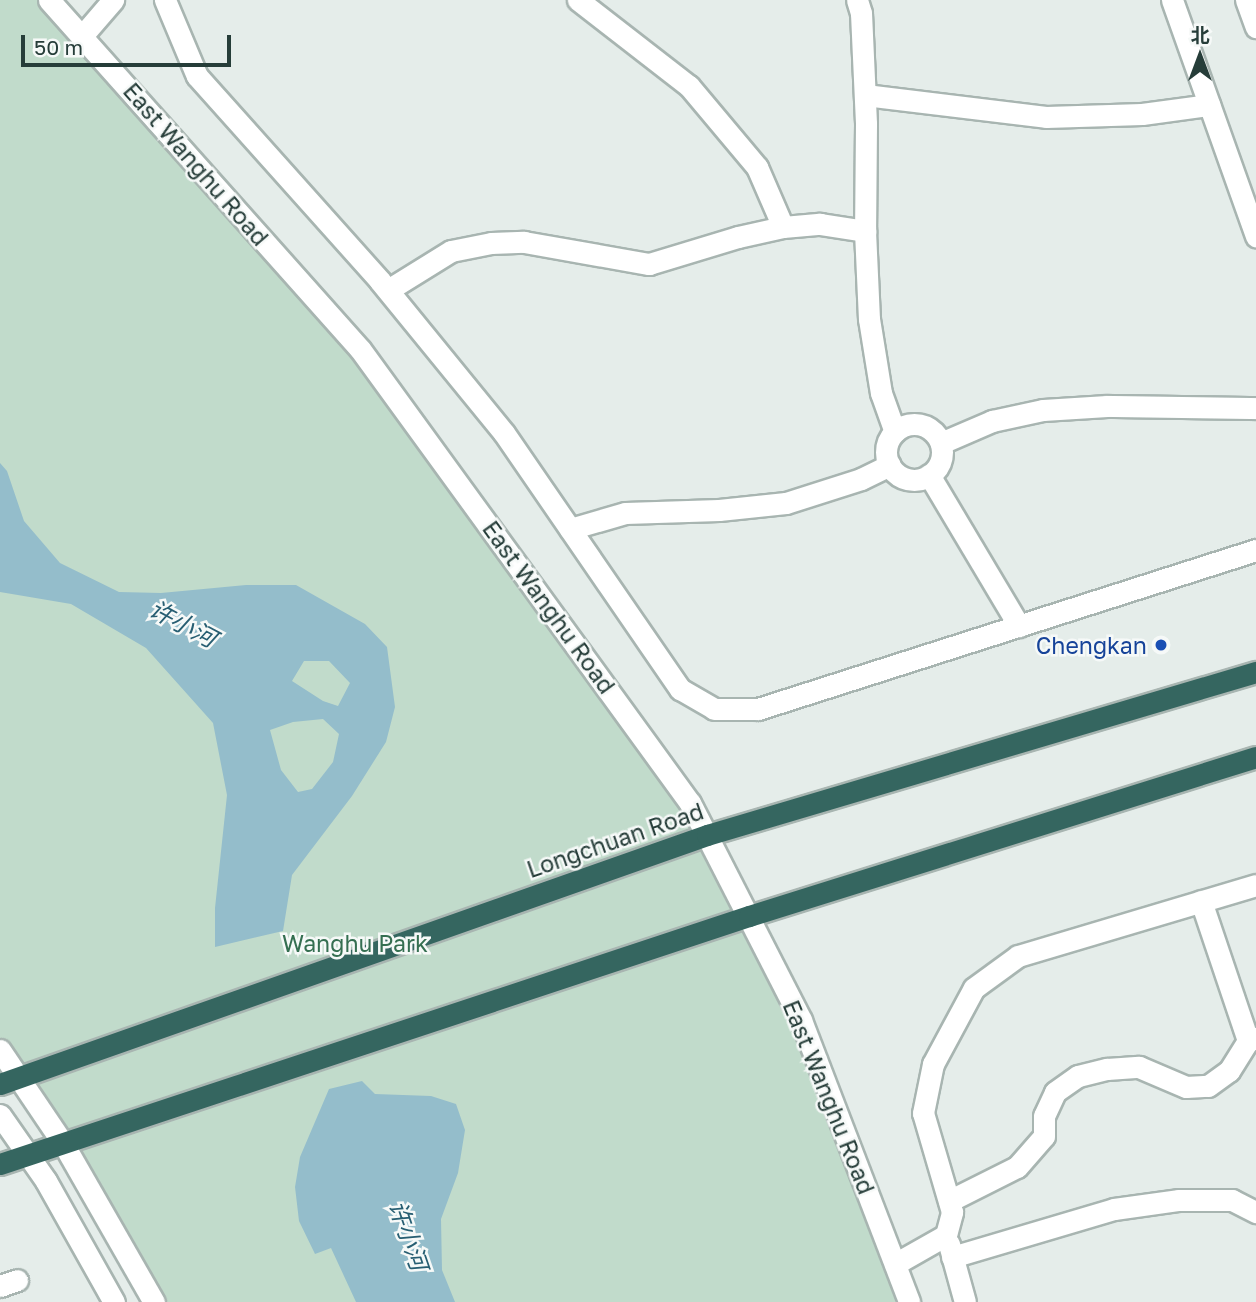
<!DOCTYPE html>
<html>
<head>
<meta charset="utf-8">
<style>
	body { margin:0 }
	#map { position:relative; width:1256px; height:1302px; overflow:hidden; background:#e5edea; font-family:"Golos Text","Noto Sans SC",sans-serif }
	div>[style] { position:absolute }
	.green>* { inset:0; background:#c1dbcb }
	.water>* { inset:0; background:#94bdcb }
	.roads { filter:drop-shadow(2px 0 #a8b5b1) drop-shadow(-2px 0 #a8b5b1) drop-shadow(0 2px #a8b5b1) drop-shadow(0 -2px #a8b5b1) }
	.street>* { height:21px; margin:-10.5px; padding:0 10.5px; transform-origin:10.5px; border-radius:10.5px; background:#fff }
	.street>.ring { margin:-10.5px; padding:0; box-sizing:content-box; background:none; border:21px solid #fff; border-radius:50% }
	.secondary>* { height:21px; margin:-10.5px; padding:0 10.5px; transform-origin:10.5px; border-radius:10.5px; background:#fff }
	.highway>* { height:21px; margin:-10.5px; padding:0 10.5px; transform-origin:10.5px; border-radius:10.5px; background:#356660 }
	.dots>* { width:19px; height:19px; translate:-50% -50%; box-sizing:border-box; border:4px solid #f6f9f8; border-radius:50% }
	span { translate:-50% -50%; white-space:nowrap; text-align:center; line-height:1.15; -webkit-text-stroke:5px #f6f9f8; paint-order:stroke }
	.street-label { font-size:23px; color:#263d39 }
	.transit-label { font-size:23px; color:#164399 }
	.right { translate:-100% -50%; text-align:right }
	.park-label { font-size:23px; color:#356f51 }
	.water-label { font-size:24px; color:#275e72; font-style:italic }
	.north { position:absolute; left:1165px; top:21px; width:70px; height:70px; -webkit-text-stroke:5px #f6f9f8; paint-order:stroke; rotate:0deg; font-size:19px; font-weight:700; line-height:28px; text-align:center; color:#263d39 }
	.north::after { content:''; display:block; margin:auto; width:24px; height:32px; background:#263d39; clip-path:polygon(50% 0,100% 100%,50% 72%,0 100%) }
	.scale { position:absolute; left:21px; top:35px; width:210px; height:32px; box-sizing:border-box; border:4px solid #263d39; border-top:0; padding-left:9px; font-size:21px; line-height:24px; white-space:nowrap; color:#263d39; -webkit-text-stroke:5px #f6f9f8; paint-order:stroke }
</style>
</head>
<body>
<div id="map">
	<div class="green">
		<i style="clip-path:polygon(0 0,51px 0,360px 349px,587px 660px,749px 916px,909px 1302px,154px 1302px,0 1050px)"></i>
	</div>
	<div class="water">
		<i style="clip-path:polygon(evenodd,0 463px,7px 471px,24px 521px,60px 563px,119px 592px,161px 593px,246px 585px,296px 585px,365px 624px,387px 647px,395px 707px,386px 742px,352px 796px,292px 875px,283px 931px,215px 947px,215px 908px,227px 795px,213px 723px,146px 648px,71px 604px,0 592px,0 463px,304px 661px,329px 661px,350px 683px,338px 706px,323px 701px,292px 681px,304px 661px,0 463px,323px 719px,339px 734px,333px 762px,312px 789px,298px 792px,281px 770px,270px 730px,293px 722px,323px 719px)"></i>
		<i style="clip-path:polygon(362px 1081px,375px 1094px,431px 1096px,456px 1104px,465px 1130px,458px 1173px,441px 1219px,442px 1270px,455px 1302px,356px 1302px,331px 1248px,315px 1254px,299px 1221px,295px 1187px,300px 1157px,329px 1089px)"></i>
	</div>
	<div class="roads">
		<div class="street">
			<i style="left:49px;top:0;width:467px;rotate:48.3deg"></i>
			<i style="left:360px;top:349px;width:561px;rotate:53.99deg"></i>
			<i style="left:690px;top:803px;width:244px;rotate:62.9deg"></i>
			<i style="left:801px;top:1020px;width:302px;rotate:69deg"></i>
			<i style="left:165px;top:0;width:82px;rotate:67.2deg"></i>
			<i style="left:197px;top:76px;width:275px;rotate:48.2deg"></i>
			<i style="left:380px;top:281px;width:196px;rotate:50.8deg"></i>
			<i style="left:504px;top:433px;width:311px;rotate:55.5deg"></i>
			<i style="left:680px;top:689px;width:39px;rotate:30deg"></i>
			<i style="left:714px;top:709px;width:44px"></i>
			<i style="left:758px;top:709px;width:523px;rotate:-17.71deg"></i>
			<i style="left:578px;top:0;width:140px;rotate:37.8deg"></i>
			<i style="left:689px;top:86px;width:106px;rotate:50deg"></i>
			<i style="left:757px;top:167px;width:65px;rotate:66.6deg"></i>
			<i style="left:857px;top:0;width:14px;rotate:73deg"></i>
			<i style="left:861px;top:13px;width:111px;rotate:87.4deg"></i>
			<i style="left:866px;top:124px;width:107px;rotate:90.5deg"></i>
			<i style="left:865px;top:231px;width:88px;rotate:87.4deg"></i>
			<i style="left:869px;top:319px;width:75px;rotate:80.8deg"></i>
			<i style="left:881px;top:393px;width:41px;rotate:70.3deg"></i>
			<i style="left:1172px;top:0;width:251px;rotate:70.4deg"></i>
			<i style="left:82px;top:36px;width:48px;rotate:-49.3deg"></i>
			<i style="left:865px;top:95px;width:182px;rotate:6.9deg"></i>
			<i style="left:1046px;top:117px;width:96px;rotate:-1.8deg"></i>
			<i style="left:1142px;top:114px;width:68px;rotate:-7.7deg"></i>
			<i style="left:388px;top:290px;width:74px;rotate:-31.8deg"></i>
			<i style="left:451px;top:251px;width:41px;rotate:-11.3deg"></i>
			<i style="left:491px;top:243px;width:33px;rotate:-2deg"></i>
			<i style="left:524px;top:242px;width:127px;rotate:10deg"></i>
			<i style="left:649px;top:264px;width:93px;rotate:-16.9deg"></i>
			<i style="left:738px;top:237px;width:46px;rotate:-12.5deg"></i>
			<i style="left:783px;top:227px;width:37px;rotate:-5deg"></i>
			<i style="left:820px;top:224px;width:46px;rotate:8.8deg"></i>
			<i class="ring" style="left:886px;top:424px;width:35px;height:35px"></i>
			<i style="left:941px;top:443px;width:56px;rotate:-23.3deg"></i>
			<i style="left:992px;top:421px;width:52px;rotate:-12.2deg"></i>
			<i style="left:1043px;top:410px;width:64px;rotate:-3.6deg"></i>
			<i style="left:1107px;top:406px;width:149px;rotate:0.8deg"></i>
			<i style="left:929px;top:475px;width:176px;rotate:59.2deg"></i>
			<i style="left:570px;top:529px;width:57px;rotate:-16.2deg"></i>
			<i style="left:625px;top:513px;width:94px;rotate:-1.8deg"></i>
			<i style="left:719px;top:510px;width:67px;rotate:-6deg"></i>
			<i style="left:786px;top:503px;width:79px;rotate:-17.7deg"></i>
			<i style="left:861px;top:479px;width:32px;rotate:-26deg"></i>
			<i style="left:1201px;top:901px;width:148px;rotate:71.4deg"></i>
			<i style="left:949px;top:1201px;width:76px;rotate:-26.6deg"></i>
			<i style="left:1017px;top:1167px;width:41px;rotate:-48.9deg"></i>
			<i style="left:1044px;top:1136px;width:20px;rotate:-90deg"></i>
			<i style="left:1044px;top:1116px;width:26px;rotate:-65deg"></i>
			<i style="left:1055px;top:1092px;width:28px;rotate:-35deg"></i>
			<i style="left:1078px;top:1076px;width:30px;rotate:-14deg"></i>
			<i style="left:1107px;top:1069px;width:32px;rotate:-4deg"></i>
			<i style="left:1139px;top:1067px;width:51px;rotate:23.1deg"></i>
			<i style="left:1186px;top:1087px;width:22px;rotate:-3deg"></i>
			<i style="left:1208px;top:1086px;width:26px;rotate:-36deg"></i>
			<i style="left:1229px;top:1071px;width:36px;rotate:-58deg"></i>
			<i style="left:1248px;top:1041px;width:9px;rotate:-21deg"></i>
			<i style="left:949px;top:1244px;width:60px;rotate:74.6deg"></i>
			<i style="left:952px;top:1257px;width:169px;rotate:-16.5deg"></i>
			<i style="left:1114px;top:1209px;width:66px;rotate:-7.9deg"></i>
			<i style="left:1179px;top:1200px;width:53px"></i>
			<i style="left:1232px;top:1200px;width:27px;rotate:27deg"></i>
			<i style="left:895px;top:1264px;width:59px;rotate:-29.6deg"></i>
			<i style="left:946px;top:1235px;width:24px;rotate:-75deg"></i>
			<i style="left:952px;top:1212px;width:103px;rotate:-106.3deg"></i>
			<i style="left:923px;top:1113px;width:50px;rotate:-78.5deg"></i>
			<i style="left:933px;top:1064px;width:86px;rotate:-61.7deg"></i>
			<i style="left:974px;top:988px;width:54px;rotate:-36deg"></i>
			<i style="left:1018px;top:956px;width:248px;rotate:-16.6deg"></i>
			<i style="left:0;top:1286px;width:18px;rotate:-19deg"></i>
		</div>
		<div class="secondary">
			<i style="left:1246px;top:0;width:29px;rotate:70deg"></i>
			<i style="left:0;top:1050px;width:115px;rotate:56deg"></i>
			<i style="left:64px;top:1145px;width:181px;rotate:60.2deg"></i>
			<i style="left:0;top:1115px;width:80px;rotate:55.1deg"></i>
			<i style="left:46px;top:1181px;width:139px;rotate:60.7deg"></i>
		</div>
		<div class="highway">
			<i style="left:0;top:1084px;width:750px;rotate:-19.4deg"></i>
			<i style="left:707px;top:835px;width:573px;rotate:-16.54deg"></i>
			<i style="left:0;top:1164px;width:789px;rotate:-18.32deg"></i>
			<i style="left:749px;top:916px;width:531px;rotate:-17.41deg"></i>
		</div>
	</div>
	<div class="dots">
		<i style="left:1161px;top:645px;background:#1a4fb4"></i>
	</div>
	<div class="street-label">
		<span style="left:196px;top:164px;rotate:49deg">East Wanghu Road</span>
		<span style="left:549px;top:607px;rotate:54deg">East Wanghu Road</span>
		<span style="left:615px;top:840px;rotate:-19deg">Longchuan Road</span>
		<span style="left:829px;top:1097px;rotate:68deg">East Wanghu Road</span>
	</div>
	<div class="transit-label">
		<span class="right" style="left:1147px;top:645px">Chengkan</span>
	</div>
	<div class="park-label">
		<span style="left:355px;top:943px">Wanghu Park</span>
	</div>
	<div class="water-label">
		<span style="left:183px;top:623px;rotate:28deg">许小河</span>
		<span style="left:409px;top:1235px;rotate:71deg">许小河</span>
	</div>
	<div class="north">北</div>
	<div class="scale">50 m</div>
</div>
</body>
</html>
